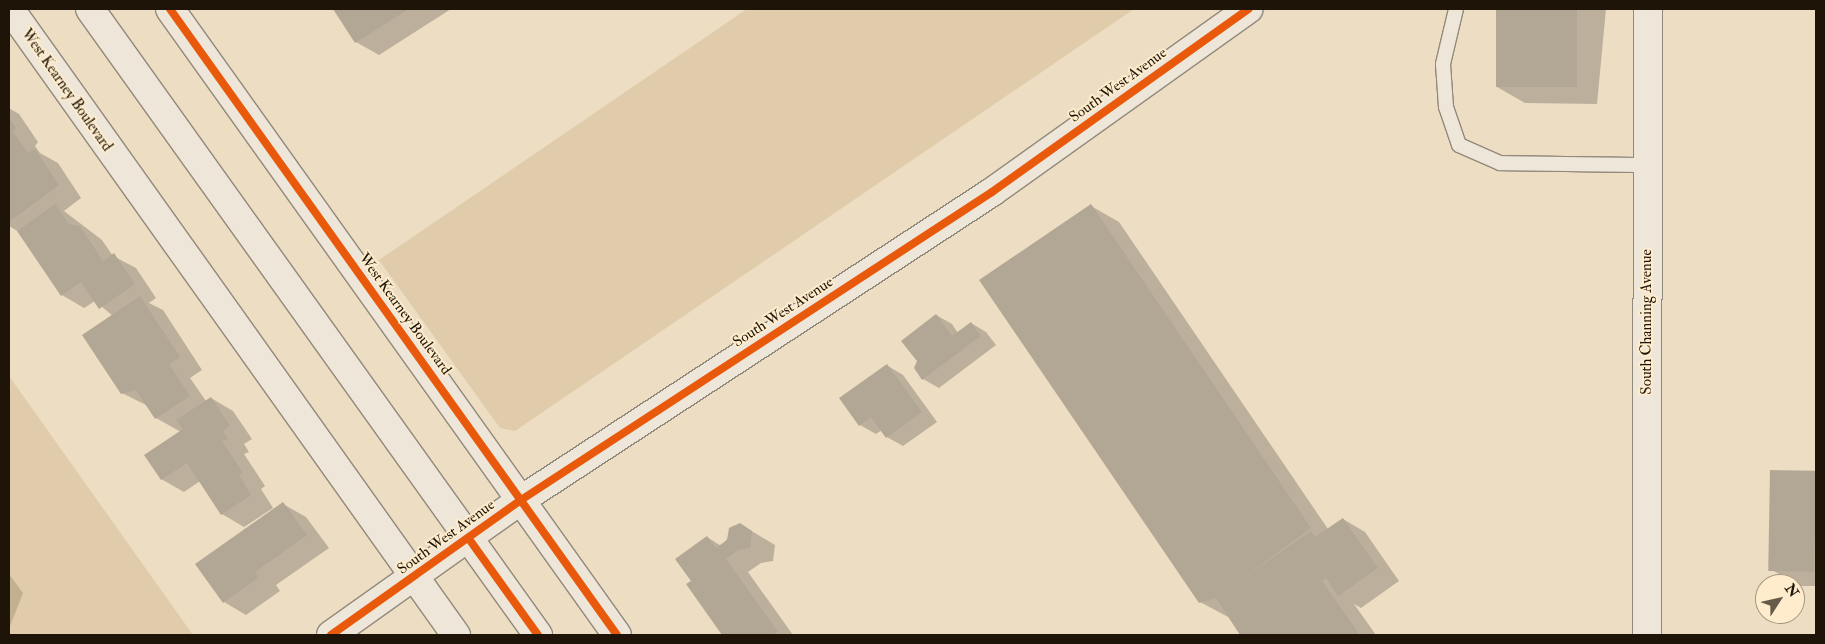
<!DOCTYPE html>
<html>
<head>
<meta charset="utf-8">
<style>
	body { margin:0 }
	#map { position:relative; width:1825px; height:644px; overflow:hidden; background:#ecddc3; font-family:"IM FELL Double Pica",serif }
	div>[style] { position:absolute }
	.green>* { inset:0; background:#e0ccaa }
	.water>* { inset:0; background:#c3b08e }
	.shadow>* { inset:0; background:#0003 }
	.building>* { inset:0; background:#b2a795; transform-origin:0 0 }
	.roads { filter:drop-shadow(1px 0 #93897a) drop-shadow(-1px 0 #93897a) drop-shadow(0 1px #93897a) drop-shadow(0 -1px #93897a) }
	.lane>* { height:14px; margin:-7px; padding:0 7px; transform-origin:7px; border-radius:7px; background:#eee6d9 }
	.street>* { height:28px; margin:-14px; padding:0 14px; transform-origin:14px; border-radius:14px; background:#eee6d9 }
	.secondary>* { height:28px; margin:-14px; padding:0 14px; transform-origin:14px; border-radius:14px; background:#eee6d9 }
	.cycleway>* { height:8px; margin:-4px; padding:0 4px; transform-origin:4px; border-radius:4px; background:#e8590c }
	span { translate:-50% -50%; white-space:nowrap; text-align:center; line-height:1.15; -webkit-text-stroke:4px #feeccd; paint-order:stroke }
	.street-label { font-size:15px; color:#1e1508 }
	.frame { position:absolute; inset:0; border:10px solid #1e1508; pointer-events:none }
	.north { position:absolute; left:1755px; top:574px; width:50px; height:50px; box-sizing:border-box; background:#feeccd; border:1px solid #a4967e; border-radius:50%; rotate:55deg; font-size:14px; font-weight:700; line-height:20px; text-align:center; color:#1e1508 }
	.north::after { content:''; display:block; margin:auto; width:18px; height:22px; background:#665b49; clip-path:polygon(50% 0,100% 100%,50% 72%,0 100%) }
</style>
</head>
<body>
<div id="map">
	<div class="green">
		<i style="clip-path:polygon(747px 9px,1134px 9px,515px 431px,500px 428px,379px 260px)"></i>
		<i style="clip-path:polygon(9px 376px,193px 635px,9px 635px)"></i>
	</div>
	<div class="water">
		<i style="clip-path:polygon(9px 574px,23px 593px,9px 629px)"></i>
	</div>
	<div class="shadow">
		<i style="clip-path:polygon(334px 9px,451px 9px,379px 55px,356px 42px)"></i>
		<i style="clip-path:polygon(1497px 9px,1606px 9px,1597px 104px,1525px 103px,1497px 87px)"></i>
		<i style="clip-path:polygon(9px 108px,19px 114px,38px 142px,35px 146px,40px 153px,58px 163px,81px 198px,64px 211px,102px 240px,113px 256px,136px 268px,156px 298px,149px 303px,163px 310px,202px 370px,190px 378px,206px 401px,211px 398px,233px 411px,252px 439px,244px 444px,249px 452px,244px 454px,265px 486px,261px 489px,273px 508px,244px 527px,222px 514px,200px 481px,184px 492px,161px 479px,181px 432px,156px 418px,148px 406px,122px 393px,113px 316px,95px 301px,84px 308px,62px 295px,19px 232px,9px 226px)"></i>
		<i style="clip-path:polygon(1091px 206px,1119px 222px,1328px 529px,1343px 519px,1365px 532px,1399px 581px,1361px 608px,1354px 604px,1376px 635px,1241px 635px,1230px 618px,1200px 602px)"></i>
		<i style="clip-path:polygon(936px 315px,952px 324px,958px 333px,971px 323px,986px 332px,996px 345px,939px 388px,923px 379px,915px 368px)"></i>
		<i style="clip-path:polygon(888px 366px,903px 375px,937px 422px,903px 446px,887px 437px,882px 430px,876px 434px,860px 425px)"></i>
		<i style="clip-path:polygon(1772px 472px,1816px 472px,1816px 586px,1800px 586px,1772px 570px)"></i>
		<i style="clip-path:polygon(283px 504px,306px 517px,329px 548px,276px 585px,280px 591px,246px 615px,224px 602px)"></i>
		<i style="clip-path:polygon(740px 524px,775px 545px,773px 561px,761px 563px,748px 572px,793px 635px,724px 635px,687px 585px,692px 581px,707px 537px,721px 546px)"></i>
	</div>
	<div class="building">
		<i style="clip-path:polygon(333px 9px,409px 9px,355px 43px)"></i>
		<i style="left:1496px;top:9px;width:81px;height:78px"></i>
		<i style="clip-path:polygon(9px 117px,16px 128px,13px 132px,28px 153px,35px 149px,59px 185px,9px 222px)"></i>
		<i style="clip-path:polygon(55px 204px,69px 224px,80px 226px,103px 261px,114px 253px,135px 284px,99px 309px,81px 282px,61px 296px,17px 231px)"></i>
		<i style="clip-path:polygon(1091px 204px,1311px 528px,1235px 584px,1311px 531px,1315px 537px,1343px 518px,1378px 568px,1338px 596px,1326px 578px,1322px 581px,1360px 635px,1240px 635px,1216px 598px,1199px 603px,979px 280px)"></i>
		<i style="clip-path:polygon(140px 296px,180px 357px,169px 364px,190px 396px,155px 419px,136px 390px,121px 394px,82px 335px)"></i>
		<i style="clip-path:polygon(936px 314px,952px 336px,971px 322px,981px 336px,922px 380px,914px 368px,917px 361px,901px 341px)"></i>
		<i style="clip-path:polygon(887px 364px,922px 412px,886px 438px,871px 417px,859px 426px,839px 398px)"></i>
		<i style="clip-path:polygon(211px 397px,230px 426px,223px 431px,228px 439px,222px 441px,243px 473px,239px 475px,251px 495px,221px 515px,187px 463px,161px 480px,144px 455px,183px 429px,176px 420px)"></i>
		<i style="left:1770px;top:470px;width:46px;height:101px;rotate:1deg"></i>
		<i style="clip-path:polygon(283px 502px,307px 535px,255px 572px,258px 578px,223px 603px,195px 564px)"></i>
		<i style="clip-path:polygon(740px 523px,752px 531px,750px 548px,738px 550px,726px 559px,778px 632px,773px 635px,722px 635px,686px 584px,691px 581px,675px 559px,707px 536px,716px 548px,727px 540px,729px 528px)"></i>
	</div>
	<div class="roads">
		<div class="lane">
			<i style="left:1456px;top:9px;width:57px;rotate:103.3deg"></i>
			<i style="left:1443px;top:64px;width:43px;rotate:86deg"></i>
			<i style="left:1446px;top:107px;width:40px;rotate:71.1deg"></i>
			<i style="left:1459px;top:145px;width:45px;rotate:23.7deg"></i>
			<i style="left:1500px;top:163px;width:148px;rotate:0.8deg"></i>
		</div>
		<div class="street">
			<i style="left:10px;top:9px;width:769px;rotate:54.53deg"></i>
			<i style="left:170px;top:9px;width:769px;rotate:54.47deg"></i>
			<i style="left:1647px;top:635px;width:626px;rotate:-89.91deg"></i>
		</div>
		<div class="secondary">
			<i style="left:90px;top:9px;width:770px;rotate:54.41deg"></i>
			<i style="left:331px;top:635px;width:233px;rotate:-35.4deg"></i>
			<i style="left:521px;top:500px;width:563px;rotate:-33.18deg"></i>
			<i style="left:992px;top:192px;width:315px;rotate:-35.5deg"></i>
		</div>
	</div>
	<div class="cycleway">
		<i style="left:170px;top:9px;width:769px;rotate:54.47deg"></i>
		<i style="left:469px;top:539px;width:118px;rotate:54.3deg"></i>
		<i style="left:331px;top:635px;width:233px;rotate:-35.4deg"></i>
		<i style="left:521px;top:500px;width:563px;rotate:-33.18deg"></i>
		<i style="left:992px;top:192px;width:315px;rotate:-35.5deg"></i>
	</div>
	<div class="street-label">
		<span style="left:1118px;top:85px;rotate:-36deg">South West Avenue</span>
		<span style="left:67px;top:90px;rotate:55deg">West Kearney Boulevard</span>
		<span style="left:783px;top:312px;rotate:-33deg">South West Avenue</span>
		<span style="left:405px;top:314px;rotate:54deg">West Kearney Boulevard</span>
		<span style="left:1647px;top:322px;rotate:-90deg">South Channing Avenue</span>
		<span style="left:446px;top:537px;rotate:-36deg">South West Avenue</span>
	</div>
	<div class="frame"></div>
	<div class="north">N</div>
</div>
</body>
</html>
